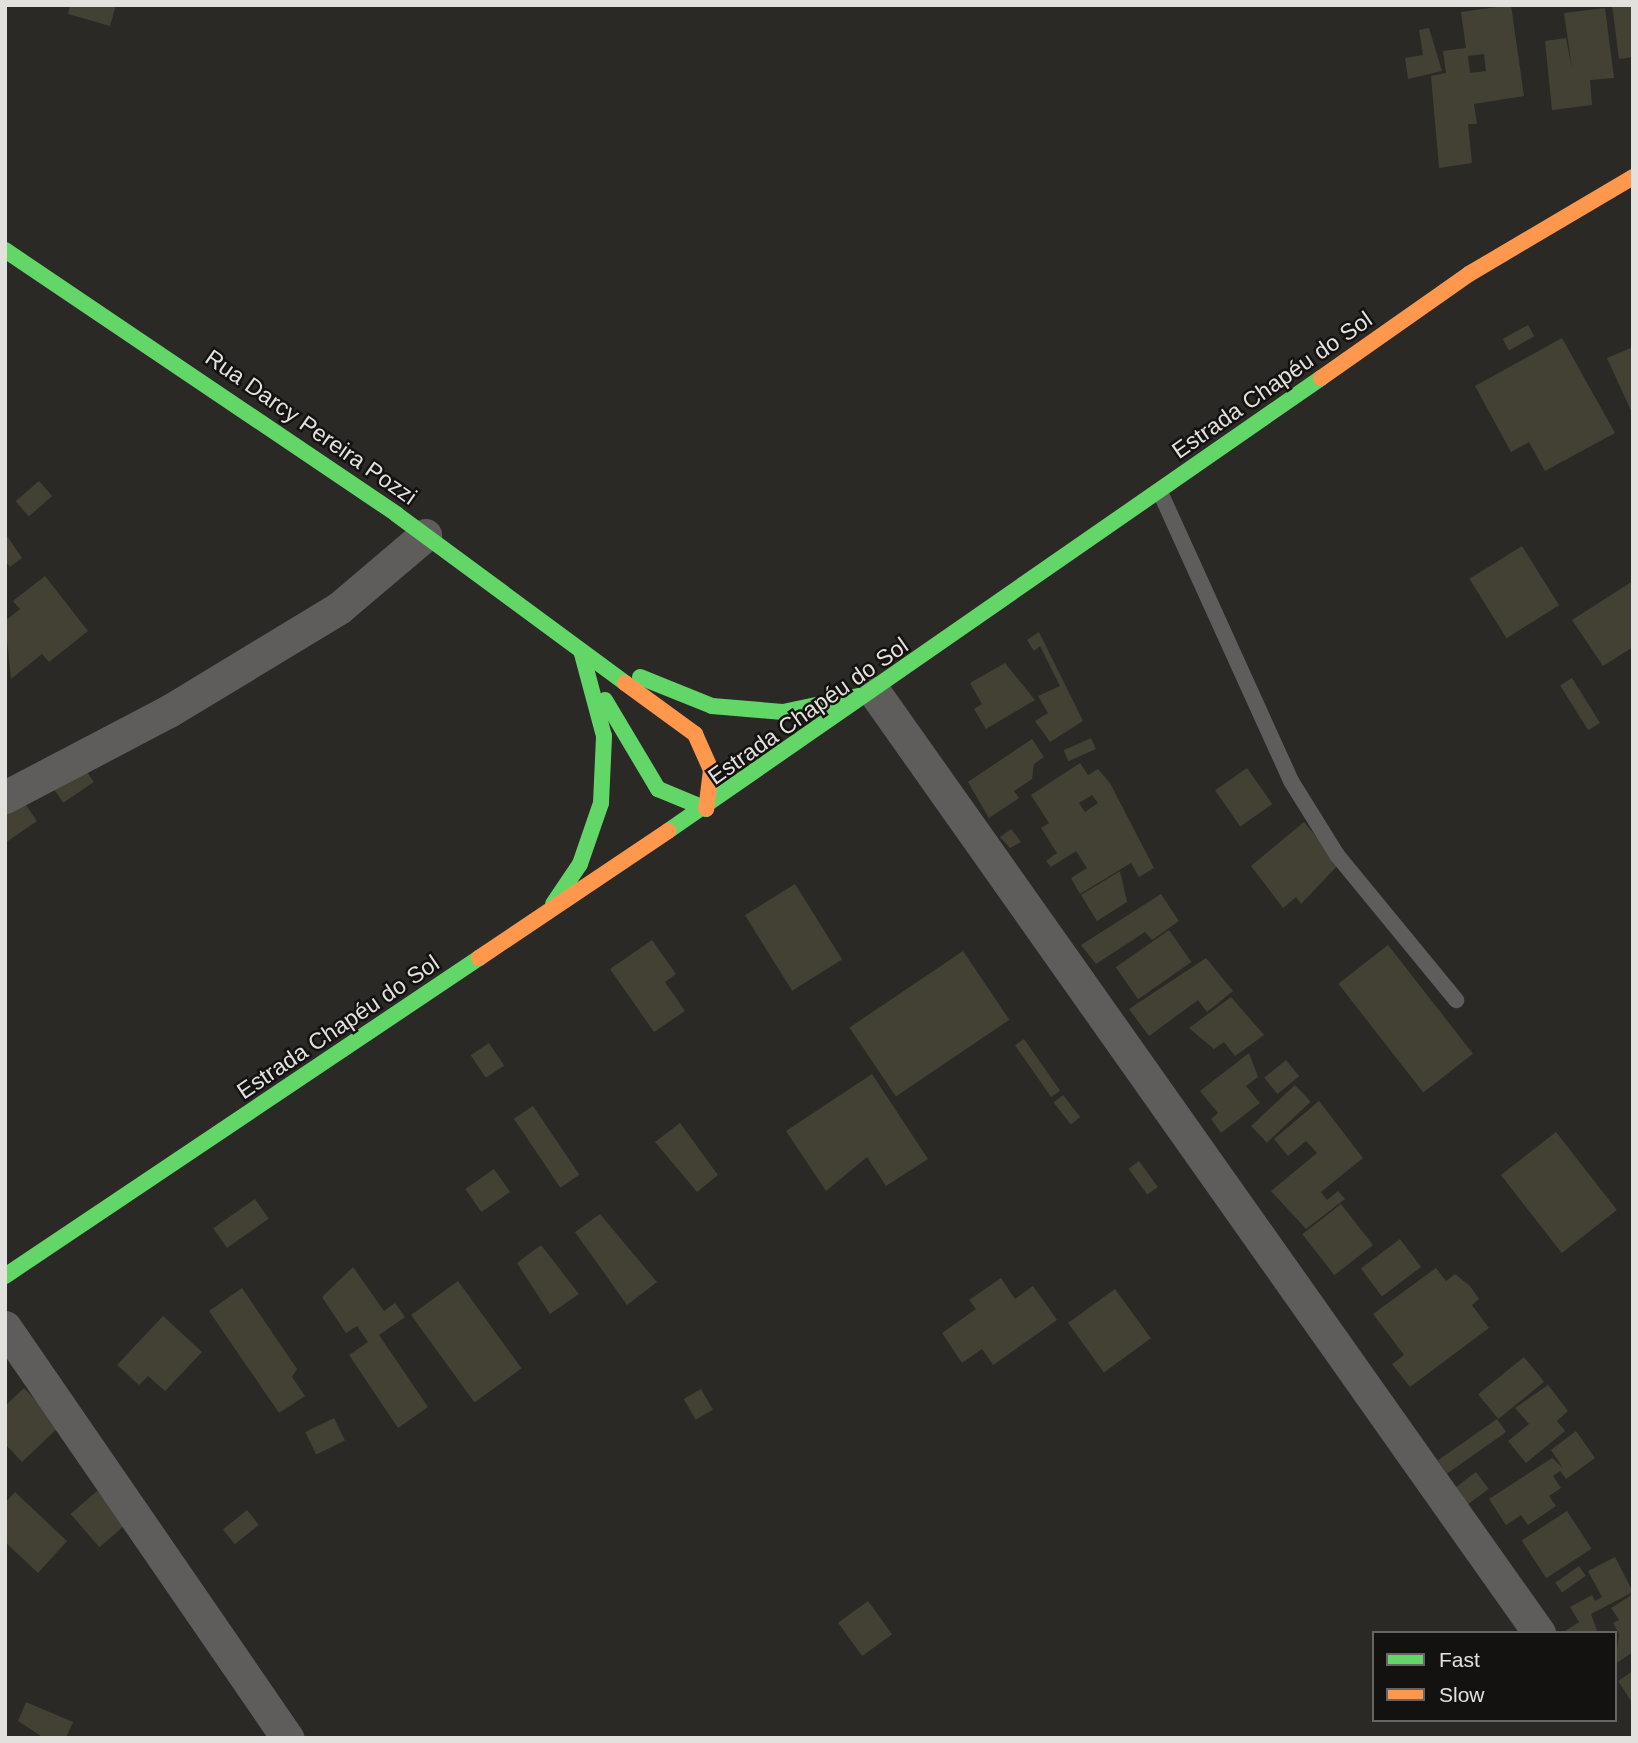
<!DOCTYPE html>
<html>
<head>
<meta charset="utf-8">
<style>
	body { margin:0 }
	#map { position:relative; width:1638px; height:1743px; overflow:hidden; background:#2b2926; font-family:Helvetica,sans-serif }
	div>[style] { position:absolute }
	.building>* { inset:0; background:#434034; transform-origin:0 0 }
	.lane>* { height:16px; margin:-8px; padding:0 8px; transform-origin:8px; border-radius:8px; background:#5e5d5c }
	.street>* { height:33px; margin:-16.5px; padding:0 16.5px; transform-origin:16.5px; border-radius:16.5px; background:#5e5d5c }
	.fast>* { height:16px; margin:-8px; padding:0 8px; transform-origin:8px; border-radius:8px; background:#63d668 }
	.slow>* { height:16px; margin:-8px; padding:0 8px; transform-origin:8px; border-radius:8px; background:#ff974d }
	span { translate:-50% -50%; white-space:nowrap; text-align:center; line-height:1.15; -webkit-text-stroke:5px #141210; paint-order:stroke }
	.street-label { font-size:23px; color:#e3e1de }
	.frame { position:absolute; inset:0; border:7px solid #e3e1de; pointer-events:none }
	.legend { position:absolute; left:1372px; top:1631px; width:245px; height:91px; box-sizing:border-box; background:#141210; border:2px solid #676562; margin:0; padding:9px 12px; list-style:none; font-size:21px; color:#e3e1de }
	.legend li { display:flex; align-items:center; gap:14px; height:35px }
	.legend b { width:35px; border:2px solid #676562 }
</style>
</head>
<body>
<div id="map">
	<div class="building">
		<i style="clip-path:polygon(70px 5px,116px 5px,110px 26px,68px 14px)"></i>
		<i style="clip-path:polygon(evenodd,1511px 5px,1524px 96px,1474px 104px,1477px 124px,1468px 124px,1472px 163px,1439px 168px,1431px 76px,1446px 73px,1443px 51px,1466px 48px,1461px 12px,1511px 5px,1484px 54px,1486px 71px,1470px 73px,1468px 56px,1484px 54px)"></i>
		<i style="clip-path:polygon(1612px 5px,1633px 5px,1633px 57px,1619px 59px)"></i>
		<i style="clip-path:polygon(1605px 8px,1614px 78px,1590px 80px,1592px 105px,1552px 110px,1545px 41px,1566px 38px,1572px 69px,1564px 13px)"></i>
		<i style="clip-path:polygon(1429px 28px,1442px 71px,1408px 79px,1405px 58px,1423px 55px,1419px 30px)"></i>
		<i style="left:1528px;top:325px;width:13px;height:29px;rotate:61deg"></i>
		<i style="clip-path:polygon(1562px 338px,1615px 433px,1545px 471px,1529px 442px,1511px 452px,1475px 386px)"></i>
		<i style="clip-path:polygon(1633px 347px,1633px 415px,1607px 358px)"></i>
		<i style="left:39px;top:481px;width:20px;height:31px;rotate:49deg"></i>
		<i style="clip-path:polygon(5px 533px,22px 558px,10px 567px,5px 561px)"></i>
		<i style="left:1522px;top:546px;width:70px;height:62px;rotate:58deg"></i>
		<i style="clip-path:polygon(45px 576px,88px 631px,49px 662px,42px 654px,11px 679px,5px 621px,20px 609px,13px 601px)"></i>
		<i style="clip-path:polygon(1633px 581px,1633px 647px,1603px 666px,1572px 620px)"></i>
		<i style="clip-path:polygon(1039px 632px,1083px 721px,1050px 742px,1035px 721px,1048px 713px,1038px 696px,1060px 686px,1040px 646px,1034px 651px,1027px 640px)"></i>
		<i style="clip-path:polygon(1005px 663px,1035px 700px,986px 729px,974px 709px,982px 704px,970px 683px)"></i>
		<i style="left:1572px;top:678px;width:53px;height:14px;rotate:58deg"></i>
		<i style="left:1091px;top:738px;width:12px;height:30px;rotate:66deg"></i>
		<i style="clip-path:polygon(1032px 739px,1044px 757px,1034px 764px,1032px 779px,1014px 791px,1019px 798px,989px 818px,968px 782px)"></i>
		<i style="left:81px;top:763px;width:23px;height:37px;rotate:56deg"></i>
		<i style="clip-path:polygon(evenodd,1080px 763px,1088px 775px,1098px 769px,1110px 783px,1154px 868px,1139px 877px,1131px 863px,1080px 894px,1071px 878px,1087px 868px,1076px 851px,1051px 867px,1046px 861px,1057px 853px,1041px 828px,1049px 823px,1031px 795px,1080px 763px,1092px 795px,1098px 803px,1085px 812px,1079px 803px,1092px 795px)"></i>
		<i style="left:1247px;top:768px;width:44px;height:39px;rotate:55deg"></i>
		<i style="clip-path:polygon(23px 801px,37px 821px,5px 843px,5px 813px)"></i>
		<i style="clip-path:polygon(1304px 822px,1339px 864px,1301px 904px,1296px 897px,1283px 908px,1251px 866px)"></i>
		<i style="clip-path:polygon(1011px 829px,1021px 842px,1010px 848px,1000px 837px)"></i>
		<i style="clip-path:polygon(1120px 871px,1127px 902px,1097px 921px,1081px 895px)"></i>
		<i style="left:795px;top:884px;width:89px;height:59px;rotate:58deg"></i>
		<i style="clip-path:polygon(1161px 894px,1179px 921px,1152px 940px,1145px 932px,1096px 964px,1081px 945px)"></i>
		<i style="left:1169px;top:930px;width:39px;height:65px;rotate:55deg"></i>
		<i style="clip-path:polygon(652px 940px,676px 974px,665px 982px,685px 1011px,654px 1032px,610px 969px)"></i>
		<i style="left:1388px;top:945px;width:138px;height:63px;rotate:52deg"></i>
		<i style="left:963px;top:951px;width:83px;height:137px;rotate:56deg"></i>
		<i style="clip-path:polygon(1206px 958px,1233px 991px,1207px 1012px,1198px 1000px,1149px 1036px,1129px 1009px)"></i>
		<i style="clip-path:polygon(1231px 997px,1264px 1035px,1235px 1056px,1224px 1042px,1214px 1049px,1189px 1028px)"></i>
		<i style="left:1024px;top:1039px;width:63px;height:11px;rotate:55deg"></i>
		<i style="left:489px;top:1043px;width:27px;height:22px;rotate:56deg"></i>
		<i style="clip-path:polygon(1249px 1053px,1258px 1077px,1246px 1086px,1260px 1103px,1221px 1133px,1211px 1119px,1218px 1113px,1200px 1091px)"></i>
		<i style="left:1286px;top:1060px;width:21px;height:28px;rotate:51deg"></i>
		<i style="clip-path:polygon(872px 1074px,928px 1159px,886px 1186px,867px 1157px,826px 1191px,786px 1131px)"></i>
		<i style="left:1295px;top:1085px;width:23px;height:60px;rotate:47deg"></i>
		<i style="left:1063px;top:1095px;width:28px;height:12px;rotate:52deg"></i>
		<i style="clip-path:polygon(1319px 1101px,1363px 1158px,1321px 1192px,1327px 1200px,1338px 1191px,1345px 1199px,1306px 1229px,1271px 1191px,1317px 1153px,1306px 1141px,1288px 1156px,1274px 1139px)"></i>
		<i style="left:533px;top:1106px;width:83px;height:23px;rotate:56deg"></i>
		<i style="clip-path:polygon(680px 1123px,718px 1175px,697px 1192px,655px 1142px)"></i>
		<i style="left:1556px;top:1132px;width:99px;height:70px;rotate:52deg"></i>
		<i style="left:1139px;top:1161px;width:32px;height:13px;rotate:54deg"></i>
		<i style="left:494px;top:1169px;width:28px;height:35px;rotate:55deg"></i>
		<i style="left:255px;top:1199px;width:24px;height:51px;rotate:55deg"></i>
		<i style="left:1341px;top:1204px;width:52px;height:49px;rotate:52deg"></i>
		<i style="clip-path:polygon(600px 1214px,657px 1282px,627px 1305px,575px 1232px)"></i>
		<i style="left:1400px;top:1239px;width:35px;height:49px;rotate:53deg"></i>
		<i style="clip-path:polygon(541px 1245px,579px 1294px,550px 1314px,517px 1263px)"></i>
		<i style="clip-path:polygon(353px 1267px,384px 1311px,395px 1303px,405px 1317px,379px 1335px,428px 1407px,398px 1428px,349px 1355px,368px 1342px,357px 1326px,346px 1333px,322px 1297px)"></i>
		<i style="clip-path:polygon(1436px 1268px,1446px 1281px,1455px 1274px,1470px 1286px,1479px 1299px,1472px 1305px,1489px 1328px,1410px 1387px,1392px 1364px,1404px 1355px,1373px 1314px)"></i>
		<i style="clip-path:polygon(1001px 1278px,1015px 1299px,1033px 1286px,1057px 1320px,993px 1365px,982px 1349px,962px 1363px,942px 1333px,976px 1309px,969px 1300px)"></i>
		<i style="left:458px;top:1281px;width:108px;height:58px;rotate:54deg"></i>
		<i style="clip-path:polygon(242px 1288px,297px 1369px,292px 1377px,305px 1396px,279px 1413px,209px 1311px)"></i>
		<i style="left:1115px;top:1289px;width:61px;height:58px;rotate:54deg"></i>
		<i style="clip-path:polygon(163px 1316px,202px 1352px,165px 1391px,148px 1376px,139px 1385px,117px 1365px)"></i>
		<i style="left:1524px;top:1357px;width:32px;height:59px;rotate:51deg"></i>
		<i style="clip-path:polygon(1548px 1385px,1568px 1411px,1557px 1421px,1565px 1431px,1526px 1463px,1508px 1441px,1529px 1424px,1515px 1408px)"></i>
		<i style="clip-path:polygon(24px 1388px,60px 1426px,22px 1462px,5px 1444px,5px 1406px)"></i>
		<i style="left:701px;top:1389px;width:24px;height:20px;rotate:60deg"></i>
		<i style="left:334px;top:1418px;width:25px;height:32px;rotate:64deg"></i>
		<i style="left:1497px;top:1419px;width:16px;height:72px;rotate:55deg"></i>
		<i style="clip-path:polygon(1576px 1431px,1595px 1458px,1566px 1479px,1560px 1471px,1553px 1476px,1561px 1488px,1549px 1496px,1556px 1506px,1528px 1525px,1521px 1515px,1506px 1525px,1489px 1499px,1552px 1458px,1563px 1468px,1551px 1450px)"></i>
		<i style="left:1476px;top:1472px;width:21px;height:29px;rotate:53deg"></i>
		<i style="left:97px;top:1491px;width:44px;height:35px;rotate:49deg"></i>
		<i style="clip-path:polygon(15px 1492px,67px 1541px,38px 1573px,5px 1542px,5px 1503px)"></i>
		<i style="left:247px;top:1510px;width:19px;height:31px;rotate:51deg"></i>
		<i style="left:1567px;top:1511px;width:45px;height:54px;rotate:57deg"></i>
		<i style="clip-path:polygon(1615px 1557px,1633px 1592px,1591px 1614px,1598px 1633px,1562px 1633px,1579px 1622px,1570px 1607px,1592px 1595px,1595px 1601px,1602px 1597px,1588px 1571px)"></i>
		<i style="left:1579px;top:1566px;width:12px;height:29px;rotate:55deg"></i>
		<i style="clip-path:polygon(1633px 1594px,1633px 1652px,1615px 1664px,1619px 1634px,1613px 1623px,1619px 1620px,1611px 1608px)"></i>
		<i style="left:868px;top:1601px;width:41px;height:37px;rotate:54deg"></i>
		<i style="clip-path:polygon(1633px 1671px,1633px 1704px,1618px 1681px)"></i>
		<i style="clip-path:polygon(26px 1702px,73px 1722px,66px 1738px,44px 1738px,18px 1721px)"></i>
	</div>
	<div class="lane">
		<i style="left:1160px;top:492px;width:317px;rotate:65.6deg"></i>
		<i style="left:1291px;top:781px;width:87px;rotate:58.1deg"></i>
		<i style="left:1337px;top:855px;width:188px;rotate:50.6deg"></i>
	</div>
	<div class="street">
		<i style="left:875px;top:693px;width:1151px;rotate:54.76deg"></i>
		<i style="left:5px;top:797px;width:185px;rotate:-27.7deg"></i>
		<i style="left:169px;top:711px;width:199px;rotate:-31.2deg"></i>
		<i style="left:339px;top:608px;width:113px;rotate:-40.3deg"></i>
		<i style="left:5px;top:1327px;width:499px;rotate:55.5deg"></i>
	</div>
	<div class="fast">
		<i style="left:5px;top:250px;width:472px;rotate:34deg"></i>
		<i style="left:396px;top:514px;width:285px;rotate:36.4deg"></i>
		<i style="left:640px;top:677px;width:78px;rotate:21.9deg"></i>
		<i style="left:712px;top:706px;width:71px;rotate:4.8deg"></i>
		<i style="left:783px;top:712px;width:78px;rotate:-11.9deg"></i>
		<i style="left:605px;top:700px;width:104px;rotate:59.2deg"></i>
		<i style="left:658px;top:789px;width:52px;rotate:22.6deg"></i>
		<i style="left:668px;top:831px;width:795px;rotate:-34.75deg"></i>
		<i style="left:553px;top:904px;width:48px;rotate:-56deg"></i>
		<i style="left:580px;top:864px;width:65px;rotate:-71deg"></i>
		<i style="left:601px;top:803px;width:67px;rotate:-87.4deg"></i>
		<i style="left:604px;top:736px;width:85px;rotate:-105deg"></i>
		<i style="left:5px;top:1276px;width:571px;rotate:-33.86deg"></i>
	</div>
	<div class="slow">
		<i style="left:1321px;top:378px;width:181px;rotate:-35.1deg"></i>
		<i style="left:1469px;top:274px;width:191px;rotate:-30.6deg"></i>
		<i style="left:625px;top:683px;width:87px;rotate:36.1deg"></i>
		<i style="left:695px;top:734px;width:39px;rotate:66deg"></i>
		<i style="left:711px;top:770px;width:39px;rotate:97deg"></i>
		<i style="left:479px;top:958px;width:228px;rotate:-33.9deg"></i>
	</div>
	<div class="street-label">
		<span style="left:1272px;top:385px;rotate:-35deg">Estrada Chapéu do Sol</span>
		<span style="left:311px;top:427px;rotate:35deg">Rua Darcy Pereira Pozzi</span>
		<span style="left:808px;top:711px;rotate:-35deg">Estrada Chapéu do Sol</span>
		<span style="left:338px;top:1027px;rotate:-34deg">Estrada Chapéu do Sol</span>
	</div>
	<div class="frame"></div>
	<ul class="legend">
	<li><b style="height:9px;background:#63d668"></b>Fast</li>
	<li><b style="height:9px;background:#ff974d"></b>Slow</li>
	</ul>
</div>
</body>
</html>
